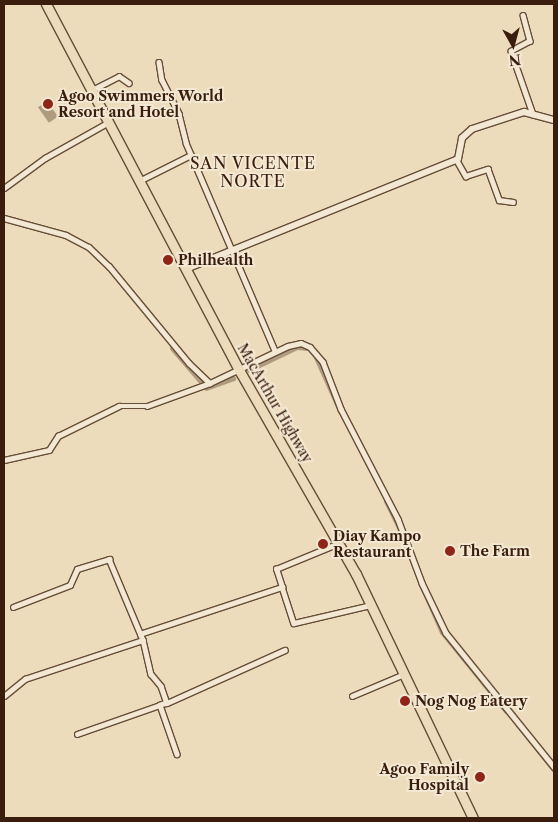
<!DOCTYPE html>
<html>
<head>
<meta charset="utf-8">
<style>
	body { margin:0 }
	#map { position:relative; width:558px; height:822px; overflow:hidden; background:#ecdcbb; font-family:"Libre Caslon Text",serif }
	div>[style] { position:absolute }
	.water>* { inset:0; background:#af9b80; transform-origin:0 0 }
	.canal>* { height:5px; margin:-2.5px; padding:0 2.5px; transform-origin:2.5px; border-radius:2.5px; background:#af9b80 }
	.roads { filter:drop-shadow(1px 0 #664d38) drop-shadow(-1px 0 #664d38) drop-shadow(0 1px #664d38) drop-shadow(0 -1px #664d38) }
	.street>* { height:4.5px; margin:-2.25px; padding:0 2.25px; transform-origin:2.25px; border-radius:2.25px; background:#f3e8d3 }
	.secondary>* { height:6px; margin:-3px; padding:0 3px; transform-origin:3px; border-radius:3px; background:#f3e8d3 }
	.highway>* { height:9px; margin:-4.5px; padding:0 4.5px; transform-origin:4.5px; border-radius:4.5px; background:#ecdcbb }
	.dots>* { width:14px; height:14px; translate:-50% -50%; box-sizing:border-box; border:2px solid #f3e8d3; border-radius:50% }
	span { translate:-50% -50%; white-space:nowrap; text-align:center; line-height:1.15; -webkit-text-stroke:4px #f3e8d3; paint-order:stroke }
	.poi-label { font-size:14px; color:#3a1d0d; font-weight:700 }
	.left { translate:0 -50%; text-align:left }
	.right { translate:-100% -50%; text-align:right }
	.street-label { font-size:14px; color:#3a1d0d }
	.quarter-label { font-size:16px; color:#3a1d0d; letter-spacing:1px }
	.frame { position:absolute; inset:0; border:5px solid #3a1d0d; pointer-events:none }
	.north { position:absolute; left:488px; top:20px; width:50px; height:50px; -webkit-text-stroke:4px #f3e8d3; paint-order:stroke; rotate:173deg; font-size:14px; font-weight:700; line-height:20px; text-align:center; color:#3a1d0d }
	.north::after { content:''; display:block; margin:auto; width:18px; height:22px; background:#3a1d0d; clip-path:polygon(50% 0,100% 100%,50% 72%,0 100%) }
</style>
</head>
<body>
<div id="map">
	<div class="water">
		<i style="left:47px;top:101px;width:19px;height:11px;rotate:55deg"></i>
	</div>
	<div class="canal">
		<i style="left:172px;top:348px;width:46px;rotate:49.4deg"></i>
		<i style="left:315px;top:355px;width:61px;rotate:65.9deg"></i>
		<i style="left:249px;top:370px;width:53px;rotate:-25.6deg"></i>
		<i style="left:297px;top:347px;width:10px;rotate:6deg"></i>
		<i style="left:206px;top:388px;width:29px;rotate:-20deg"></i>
		<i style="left:386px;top:501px;width:32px;rotate:64deg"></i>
		<i style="left:421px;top:584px;width:52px;rotate:66.4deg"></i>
		<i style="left:442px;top:632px;width:102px;rotate:51deg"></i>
		<i style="left:518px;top:725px;width:58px;rotate:51.3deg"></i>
	</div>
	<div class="roads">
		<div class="street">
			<i style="left:523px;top:15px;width:27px;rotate:75deg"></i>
			<i style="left:530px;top:41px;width:21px;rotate:152deg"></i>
			<i style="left:511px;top:51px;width:67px;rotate:70.8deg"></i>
			<i style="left:159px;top:62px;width:18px;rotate:81deg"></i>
			<i style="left:162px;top:80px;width:38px;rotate:63deg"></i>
			<i style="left:179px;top:114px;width:30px;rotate:76deg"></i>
			<i style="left:186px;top:143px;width:226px;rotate:66.8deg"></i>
			<i style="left:92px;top:90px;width:30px;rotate:-27deg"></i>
			<i style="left:119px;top:76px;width:12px;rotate:35deg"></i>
			<i style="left:456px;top:159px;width:20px;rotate:60deg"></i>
			<i style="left:466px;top:176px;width:23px;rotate:-18deg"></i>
			<i style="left:488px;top:169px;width:33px;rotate:70deg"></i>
			<i style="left:499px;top:200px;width:14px;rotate:8deg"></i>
			<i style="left:139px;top:181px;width:58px;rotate:-26.6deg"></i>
			<i style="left:4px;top:188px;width:51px;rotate:-36.2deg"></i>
			<i style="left:45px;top:158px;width:73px;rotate:-29.4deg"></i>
			<i style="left:4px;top:218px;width:64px;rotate:15.3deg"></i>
			<i style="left:66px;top:235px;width:26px;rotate:28deg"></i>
			<i style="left:89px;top:247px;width:28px;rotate:44deg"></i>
			<i style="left:109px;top:266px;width:126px;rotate:50.5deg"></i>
			<i style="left:189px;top:363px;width:29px;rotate:44deg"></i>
			<i style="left:210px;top:383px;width:86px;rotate:-25.4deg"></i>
			<i style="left:288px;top:346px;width:13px;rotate:-13deg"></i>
			<i style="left:301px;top:343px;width:10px;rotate:24deg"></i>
			<i style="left:310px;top:347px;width:20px;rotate:49deg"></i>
			<i style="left:323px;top:362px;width:50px;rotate:69deg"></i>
			<i style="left:341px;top:409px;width:124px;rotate:62.6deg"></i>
			<i style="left:398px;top:519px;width:68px;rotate:69.4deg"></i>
			<i style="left:422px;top:583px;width:55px;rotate:64.4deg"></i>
			<i style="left:446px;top:633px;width:172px;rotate:51.1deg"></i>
			<i style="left:4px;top:460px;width:46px;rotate:-12.5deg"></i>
			<i style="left:49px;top:450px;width:17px;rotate:-57deg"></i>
			<i style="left:58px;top:436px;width:68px;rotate:-26.2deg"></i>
			<i style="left:119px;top:406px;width:28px"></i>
			<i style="left:147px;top:406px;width:67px;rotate:-20.1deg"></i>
			<i style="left:282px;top:587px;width:19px;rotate:-108deg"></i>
			<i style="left:276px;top:569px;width:68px;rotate:-22.4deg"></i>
			<i style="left:13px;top:607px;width:61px;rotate:-21.1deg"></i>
			<i style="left:70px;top:585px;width:17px;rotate:-66deg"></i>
			<i style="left:77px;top:569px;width:34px;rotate:-17deg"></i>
			<i style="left:109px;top:559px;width:88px;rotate:67.2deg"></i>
			<i style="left:143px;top:640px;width:35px;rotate:77deg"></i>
			<i style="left:151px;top:674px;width:16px;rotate:50deg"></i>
			<i style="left:161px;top:686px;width:18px;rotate:71deg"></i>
			<i style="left:167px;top:703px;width:7px;rotate:164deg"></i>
			<i style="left:160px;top:705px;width:52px;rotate:70.9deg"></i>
			<i style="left:140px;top:634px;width:150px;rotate:-18.3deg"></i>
			<i style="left:282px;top:587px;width:38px;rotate:72deg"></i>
			<i style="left:294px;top:623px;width:79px;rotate:-13.2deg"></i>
			<i style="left:4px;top:696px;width:27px;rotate:-39deg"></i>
			<i style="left:25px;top:679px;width:124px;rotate:-18.3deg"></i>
			<i style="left:352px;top:696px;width:56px;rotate:-22.9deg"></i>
			<i style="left:167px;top:703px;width:129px;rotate:-24.2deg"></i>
			<i style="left:77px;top:734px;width:88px;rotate:-19.3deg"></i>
		</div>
		<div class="secondary">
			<i style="left:186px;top:269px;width:293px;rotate:-22deg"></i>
			<i style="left:458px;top:159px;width:21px;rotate:-79deg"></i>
			<i style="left:462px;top:138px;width:13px;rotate:-42deg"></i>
			<i style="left:472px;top:129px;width:55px;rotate:-18.1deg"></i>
			<i style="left:524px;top:112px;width:31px;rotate:15deg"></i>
		</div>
		<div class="highway">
			<i style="left:46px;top:4px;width:414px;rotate:62.2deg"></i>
			<i style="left:239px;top:370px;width:235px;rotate:60.2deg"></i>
			<i style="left:356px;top:574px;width:271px;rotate:64.4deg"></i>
		</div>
	</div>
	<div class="dots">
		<i style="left:48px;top:104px;background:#8f2418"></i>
		<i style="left:168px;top:260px;background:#8f2418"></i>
		<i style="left:323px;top:544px;background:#8f2418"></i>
		<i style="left:450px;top:551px;background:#8f2418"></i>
		<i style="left:405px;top:701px;background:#8f2418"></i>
		<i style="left:480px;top:777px;background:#8f2418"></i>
	</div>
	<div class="poi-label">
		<span class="left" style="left:58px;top:104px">Agoo Swimmers World<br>Resort and Hotel</span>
		<span class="left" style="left:178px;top:260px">Philhealth</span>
		<span class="left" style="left:333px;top:544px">Diay Kampo<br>Restaurant</span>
		<span class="left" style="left:460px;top:551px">The Farm</span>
		<span class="left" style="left:415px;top:701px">Nog Nog Eatery</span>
		<span class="right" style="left:469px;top:777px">Agoo Family<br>Hospital</span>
	</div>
	<div class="street-label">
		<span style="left:275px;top:403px;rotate:60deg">MacArthur Highway</span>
	</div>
	<div class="quarter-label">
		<span style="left:253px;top:172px">SAN VICENTE<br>NORTE</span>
	</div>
	<div class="frame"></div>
	<div class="north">N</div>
</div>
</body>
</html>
